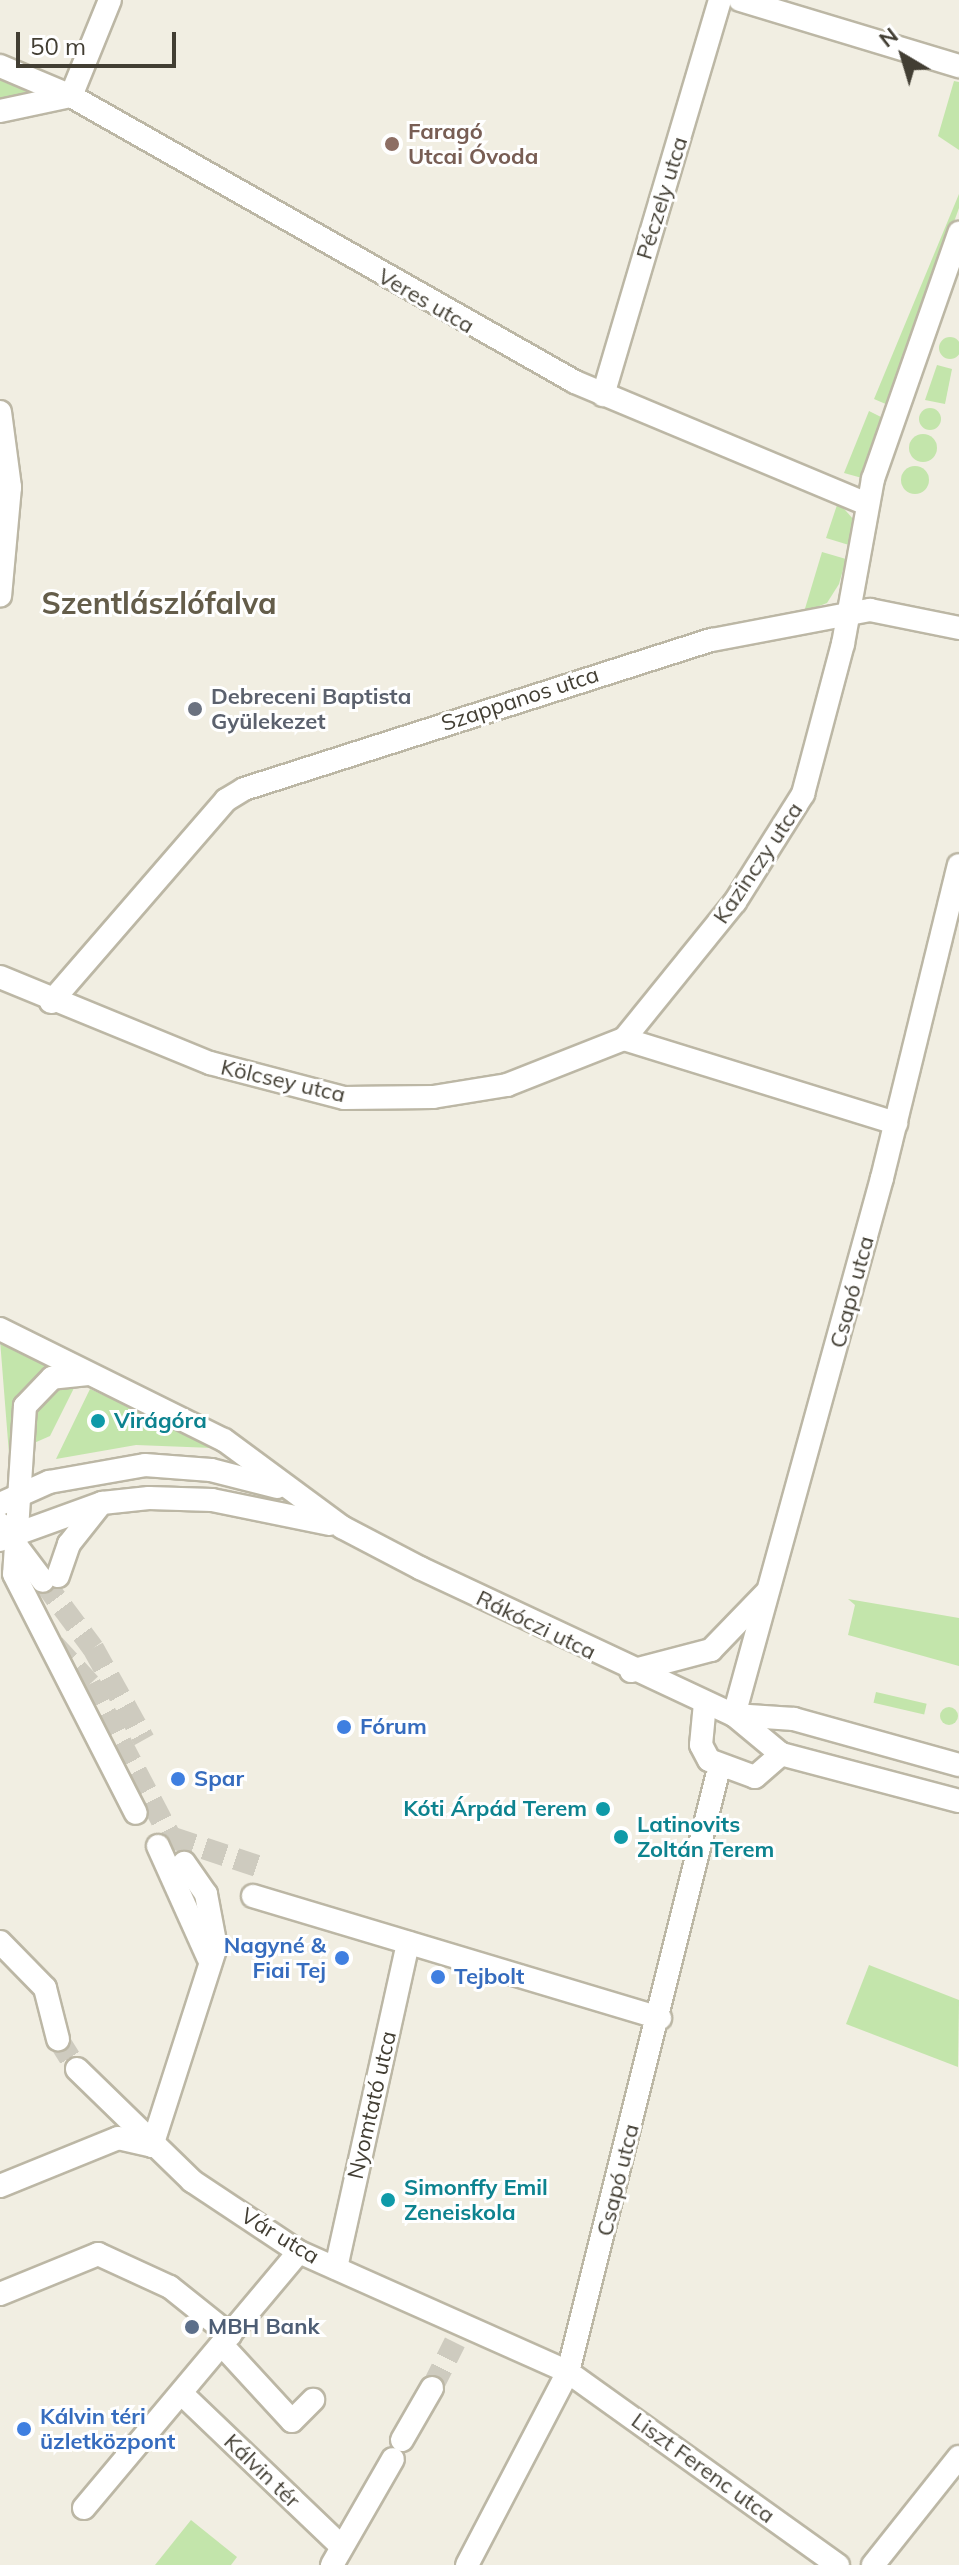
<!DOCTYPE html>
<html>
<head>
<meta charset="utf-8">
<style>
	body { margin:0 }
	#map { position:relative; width:959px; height:2565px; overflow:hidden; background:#f1eee2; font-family:Mulish,sans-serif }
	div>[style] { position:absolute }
	.green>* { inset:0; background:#c3e5ab; transform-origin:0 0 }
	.round { border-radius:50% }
	.minor-tunnel>* { height:22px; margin-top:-11px; transform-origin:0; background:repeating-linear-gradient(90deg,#cecbbf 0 22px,transparent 0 33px) }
	.roads { filter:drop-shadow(2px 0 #bcb7a5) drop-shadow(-2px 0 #bcb7a5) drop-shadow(0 2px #bcb7a5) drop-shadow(0 -2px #bcb7a5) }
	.minor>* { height:22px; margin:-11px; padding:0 11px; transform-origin:11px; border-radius:11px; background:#fff }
	.dots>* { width:22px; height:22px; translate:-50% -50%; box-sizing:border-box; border:4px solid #fff; border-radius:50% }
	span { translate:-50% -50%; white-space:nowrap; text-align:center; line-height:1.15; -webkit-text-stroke:6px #fff; paint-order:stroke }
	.education-label { font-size:22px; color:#785e54; font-weight:700 }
	.left { translate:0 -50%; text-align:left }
	.street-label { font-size:22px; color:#423e33 }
	.worship-label { font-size:22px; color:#5b616d; font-weight:700 }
	.culture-label { font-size:22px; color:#0d838f; font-weight:700 }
	.right { translate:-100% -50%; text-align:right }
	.shop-label { font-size:22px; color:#366cbe; font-weight:700 }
	.service-label { font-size:22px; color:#4e5e75; font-weight:700 }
	.district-label { font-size:30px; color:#645d4a; font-weight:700 }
	.north { position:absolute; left:863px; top:16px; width:80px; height:80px; -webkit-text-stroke:6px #fff; paint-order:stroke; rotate:322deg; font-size:22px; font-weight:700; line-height:32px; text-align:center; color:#423e33 }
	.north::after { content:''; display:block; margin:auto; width:28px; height:36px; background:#423e33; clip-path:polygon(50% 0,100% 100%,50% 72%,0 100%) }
	.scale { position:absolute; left:16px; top:32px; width:160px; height:36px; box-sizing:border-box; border:4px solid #423e33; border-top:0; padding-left:10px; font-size:24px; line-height:28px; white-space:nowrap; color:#423e33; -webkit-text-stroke:6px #fff; paint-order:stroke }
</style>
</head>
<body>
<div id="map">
	<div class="green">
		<i style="clip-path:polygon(0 76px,32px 90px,0 101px)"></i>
		<i style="clip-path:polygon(954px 81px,959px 82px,959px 150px,938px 136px)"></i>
		<i style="clip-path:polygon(959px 194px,959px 208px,888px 405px,874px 399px)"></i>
		<i class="round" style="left:939px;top:337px;width:22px;height:22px"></i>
		<i style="clip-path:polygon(937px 365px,952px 369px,945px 404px,925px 400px)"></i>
		<i class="round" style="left:919px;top:408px;width:22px;height:22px"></i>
		<i style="clip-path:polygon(869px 411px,883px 418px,862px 478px,844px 473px)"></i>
		<i class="round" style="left:909px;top:434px;width:28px;height:28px"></i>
		<i class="round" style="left:901px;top:466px;width:28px;height:28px"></i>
		<i style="clip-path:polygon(838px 502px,854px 520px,849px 545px,826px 538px)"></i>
		<i style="clip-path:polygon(822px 552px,846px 559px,839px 584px,827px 603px,804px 612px)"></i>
		<i style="clip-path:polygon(0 1340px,51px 1367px,20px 1397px,15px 1452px,9px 1454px)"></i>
		<i style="clip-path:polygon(76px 1384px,50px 1436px,34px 1443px,33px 1412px,51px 1388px)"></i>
		<i style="clip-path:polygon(90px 1389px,213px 1444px,213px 1448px,136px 1445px,56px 1459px)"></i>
		<i style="clip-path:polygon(848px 1599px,959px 1618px,959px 1666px,848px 1635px,855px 1605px)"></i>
		<i style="left:876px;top:1692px;width:52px;height:11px;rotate:13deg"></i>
		<i class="round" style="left:940px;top:1707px;width:18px;height:18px"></i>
		<i style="clip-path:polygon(869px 1965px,959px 2000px,958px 2067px,846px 2024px)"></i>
		<i style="clip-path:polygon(191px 2520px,237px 2557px,231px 2565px,155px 2565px)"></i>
	</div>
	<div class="minor-tunnel">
		<i style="left:43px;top:1581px;width:84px;rotate:53.3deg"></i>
		<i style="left:93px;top:1648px;width:105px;rotate:61deg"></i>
		<i style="left:54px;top:1645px;width:53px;rotate:47.3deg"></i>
		<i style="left:90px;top:1684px;width:202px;rotate:62.3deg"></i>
		<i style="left:173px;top:1838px;width:98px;rotate:18.4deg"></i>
		<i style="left:58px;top:2039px;width:36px;rotate:58deg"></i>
		<i style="left:432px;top:2388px;width:51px;rotate:-63.4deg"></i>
	</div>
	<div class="roads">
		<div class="minor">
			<i style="left:740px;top:0;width:229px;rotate:16.8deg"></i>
			<i style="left:0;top:66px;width:77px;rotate:22.9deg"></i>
			<i style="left:71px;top:96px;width:579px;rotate:29.57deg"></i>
			<i style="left:575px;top:382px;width:316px;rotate:22.7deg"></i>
			<i style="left:71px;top:96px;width:104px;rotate:-67.9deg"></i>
			<i style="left:0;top:111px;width:72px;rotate:-12.1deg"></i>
			<i style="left:603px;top:395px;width:412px;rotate:-73.5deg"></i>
			<i style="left:0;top:412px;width:76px;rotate:82.4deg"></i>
			<i style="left:10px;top:487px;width:109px;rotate:95.2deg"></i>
			<i style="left:0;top:977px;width:227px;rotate:22.3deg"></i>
			<i style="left:210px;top:1063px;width:138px;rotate:14.6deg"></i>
			<i style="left:344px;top:1098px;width:89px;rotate:-0.6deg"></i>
			<i style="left:433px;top:1097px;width:75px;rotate:-9.2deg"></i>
			<i style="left:507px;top:1085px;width:126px;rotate:-21.5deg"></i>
			<i style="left:624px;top:1039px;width:176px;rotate:-51deg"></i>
			<i style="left:735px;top:902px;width:128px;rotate:-57.8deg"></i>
			<i style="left:803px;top:794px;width:155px;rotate:-75.1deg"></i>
			<i style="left:843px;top:644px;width:168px;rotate:-79.7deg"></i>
			<i style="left:873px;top:479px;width:261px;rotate:-70.7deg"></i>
			<i style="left:51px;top:1002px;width:267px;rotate:-49.1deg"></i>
			<i style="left:226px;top:800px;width:21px;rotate:-31deg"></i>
			<i style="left:244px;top:789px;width:491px;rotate:-17.7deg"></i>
			<i style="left:712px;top:640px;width:161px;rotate:-10.8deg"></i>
			<i style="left:870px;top:610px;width:91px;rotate:11.4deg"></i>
			<i style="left:624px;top:1039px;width:285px;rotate:17.2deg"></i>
			<i style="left:0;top:1329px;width:250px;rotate:26.4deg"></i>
			<i style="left:224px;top:1440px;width:147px;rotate:36.4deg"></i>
			<i style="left:342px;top:1527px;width:88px;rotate:27.7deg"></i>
			<i style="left:420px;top:1568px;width:347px;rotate:25.1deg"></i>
			<i style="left:734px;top:1715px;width:61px;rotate:39.7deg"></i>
			<i style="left:781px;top:1754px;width:184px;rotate:14.8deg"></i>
			<i style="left:88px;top:1374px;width:36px;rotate:174deg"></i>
			<i style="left:52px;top:1378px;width:39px;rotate:134deg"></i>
			<i style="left:25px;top:1406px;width:168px;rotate:93.7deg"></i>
			<i style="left:14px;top:1574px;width:268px;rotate:63deg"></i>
			<i style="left:0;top:1504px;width:54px;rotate:-24.2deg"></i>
			<i style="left:49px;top:1482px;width:97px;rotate:-10deg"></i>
			<i style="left:145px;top:1465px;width:66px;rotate:4.3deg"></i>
			<i style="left:211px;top:1470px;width:68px;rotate:14.4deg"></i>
			<i style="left:0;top:1524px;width:71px;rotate:53deg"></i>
			<i style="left:0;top:1540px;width:109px;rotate:-19.9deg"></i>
			<i style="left:102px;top:1503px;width:47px;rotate:-6.1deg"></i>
			<i style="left:149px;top:1498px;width:63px;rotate:1.8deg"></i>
			<i style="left:212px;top:1500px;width:120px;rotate:11.5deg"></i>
			<i style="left:58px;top:1576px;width:34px;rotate:-71deg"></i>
			<i style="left:69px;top:1544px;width:48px;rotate:-51.7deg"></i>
			<i style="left:631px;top:1671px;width:83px;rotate:-14.7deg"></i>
			<i style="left:711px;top:1650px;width:79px;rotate:-46deg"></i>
			<i style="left:705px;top:1703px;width:42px;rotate:95.4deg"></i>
			<i style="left:701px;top:1745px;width:17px;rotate:62deg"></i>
			<i style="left:709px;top:1760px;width:49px;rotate:20.3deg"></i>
			<i style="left:755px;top:1777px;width:35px;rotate:-41deg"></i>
			<i style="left:734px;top:1715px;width:557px;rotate:-74.59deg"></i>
			<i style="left:882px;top:1178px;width:322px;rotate:-76.2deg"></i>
			<i style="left:734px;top:1715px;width:60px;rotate:3.8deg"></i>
			<i style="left:794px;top:1719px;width:171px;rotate:15.6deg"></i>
			<i style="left:158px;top:1846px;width:122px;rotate:65.8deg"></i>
			<i style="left:253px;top:1896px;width:425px;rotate:16.7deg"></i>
			<i style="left:0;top:1942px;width:64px;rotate:45.6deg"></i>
			<i style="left:45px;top:1988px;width:53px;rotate:75.7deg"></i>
			<i style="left:77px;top:2069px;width:161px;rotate:44.2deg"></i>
			<i style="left:192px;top:2181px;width:128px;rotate:33.6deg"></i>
			<i style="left:299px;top:2252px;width:295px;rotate:24deg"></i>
			<i style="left:568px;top:2372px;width:332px;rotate:35.6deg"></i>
			<i style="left:152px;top:2146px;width:209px;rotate:-72.2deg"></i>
			<i style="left:216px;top:1947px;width:54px;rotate:-100.7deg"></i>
			<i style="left:206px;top:1894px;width:38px;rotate:-125deg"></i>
			<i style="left:0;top:2186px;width:127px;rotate:-22.1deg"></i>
			<i style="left:118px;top:2138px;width:35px;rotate:13deg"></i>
			<i style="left:336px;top:2268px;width:333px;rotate:-77.5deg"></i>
			<i style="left:0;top:2294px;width:106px;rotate:-22.2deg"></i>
			<i style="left:98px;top:2254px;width:79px;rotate:24.6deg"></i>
			<i style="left:170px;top:2287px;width:77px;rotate:38.7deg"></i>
			<i style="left:222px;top:2345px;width:103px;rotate:47.4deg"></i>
			<i style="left:292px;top:2421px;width:30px;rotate:-45deg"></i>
			<i style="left:182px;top:2394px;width:221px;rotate:43.7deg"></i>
			<i style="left:402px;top:2440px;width:60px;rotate:-60deg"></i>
			<i style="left:84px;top:2508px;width:334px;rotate:-50deg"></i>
			<i style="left:332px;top:2565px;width:122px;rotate:-60.1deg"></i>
			<i style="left:467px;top:2565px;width:218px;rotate:-62.4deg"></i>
			<i style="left:568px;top:2372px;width:614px;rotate:-75.96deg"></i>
			<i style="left:873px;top:2565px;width:138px;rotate:-51.5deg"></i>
		</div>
	</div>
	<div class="dots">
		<i style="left:392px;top:144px;background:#8d6e63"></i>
		<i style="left:195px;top:709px;background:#6b7280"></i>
		<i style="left:98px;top:1421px;background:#0f9aa8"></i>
		<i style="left:344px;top:1727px;background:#3f7fe0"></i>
		<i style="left:178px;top:1779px;background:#3f7fe0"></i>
		<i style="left:603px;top:1809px;background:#0f9aa8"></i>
		<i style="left:621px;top:1837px;background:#0f9aa8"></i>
		<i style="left:342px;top:1958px;background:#3f7fe0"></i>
		<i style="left:438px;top:1977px;background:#3f7fe0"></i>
		<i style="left:388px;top:2200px;background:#0f9aa8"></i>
		<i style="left:192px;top:2327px;background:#5c6f8a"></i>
		<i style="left:24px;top:2429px;background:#3f7fe0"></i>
	</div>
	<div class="education-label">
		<span class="left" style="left:408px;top:144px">Faragó<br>Utcai Óvoda</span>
	</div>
	<div class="street-label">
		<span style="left:662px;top:198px;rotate:-73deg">Péczely utca</span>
		<span style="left:426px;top:301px;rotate:30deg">Veres utca</span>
		<span style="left:520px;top:699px;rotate:-18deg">Szappanos utca</span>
		<span style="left:758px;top:863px;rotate:-56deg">Kazinczy utca</span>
		<span style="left:283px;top:1081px;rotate:13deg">Kölcsey utca</span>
		<span style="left:852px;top:1292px;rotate:-75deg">Csapó utca</span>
		<span style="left:536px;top:1625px;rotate:26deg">Rákóczi utca</span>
		<span style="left:372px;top:2105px;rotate:-77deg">Nyomtató utca</span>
		<span style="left:618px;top:2180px;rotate:-76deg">Csapó utca</span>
		<span style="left:280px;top:2236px;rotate:31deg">Vár utca</span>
		<span style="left:703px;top:2468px;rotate:36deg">Liszt Ferenc utca</span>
		<span style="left:262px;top:2471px;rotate:44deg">Kálvin tér</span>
	</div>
	<div class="worship-label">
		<span class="left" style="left:211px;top:709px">Debreceni Baptista<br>Gyülekezet</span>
	</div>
	<div class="culture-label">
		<span class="left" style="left:114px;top:1421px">Virágóra</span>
		<span class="right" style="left:587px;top:1809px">Kóti Árpád Terem</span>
		<span class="left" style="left:637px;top:1837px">Latinovits<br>Zoltán Terem</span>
		<span class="left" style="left:404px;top:2200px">Simonffy Emil<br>Zeneiskola</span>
	</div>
	<div class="shop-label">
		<span class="left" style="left:360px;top:1727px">Fórum</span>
		<span class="left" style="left:194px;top:1779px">Spar</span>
		<span class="right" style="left:326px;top:1958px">Nagyné &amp;<br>Fiai Tej</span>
		<span class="left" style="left:454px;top:1977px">Tejbolt</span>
		<span class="left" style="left:40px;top:2429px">Kálvin téri<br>üzletközpont</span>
	</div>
	<div class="service-label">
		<span class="left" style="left:208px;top:2327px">MBH Bank</span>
	</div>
	<div class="district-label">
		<span style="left:159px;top:603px">Szentlászlófalva</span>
	</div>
	<div class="north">N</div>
	<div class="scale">50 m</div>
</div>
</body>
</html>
